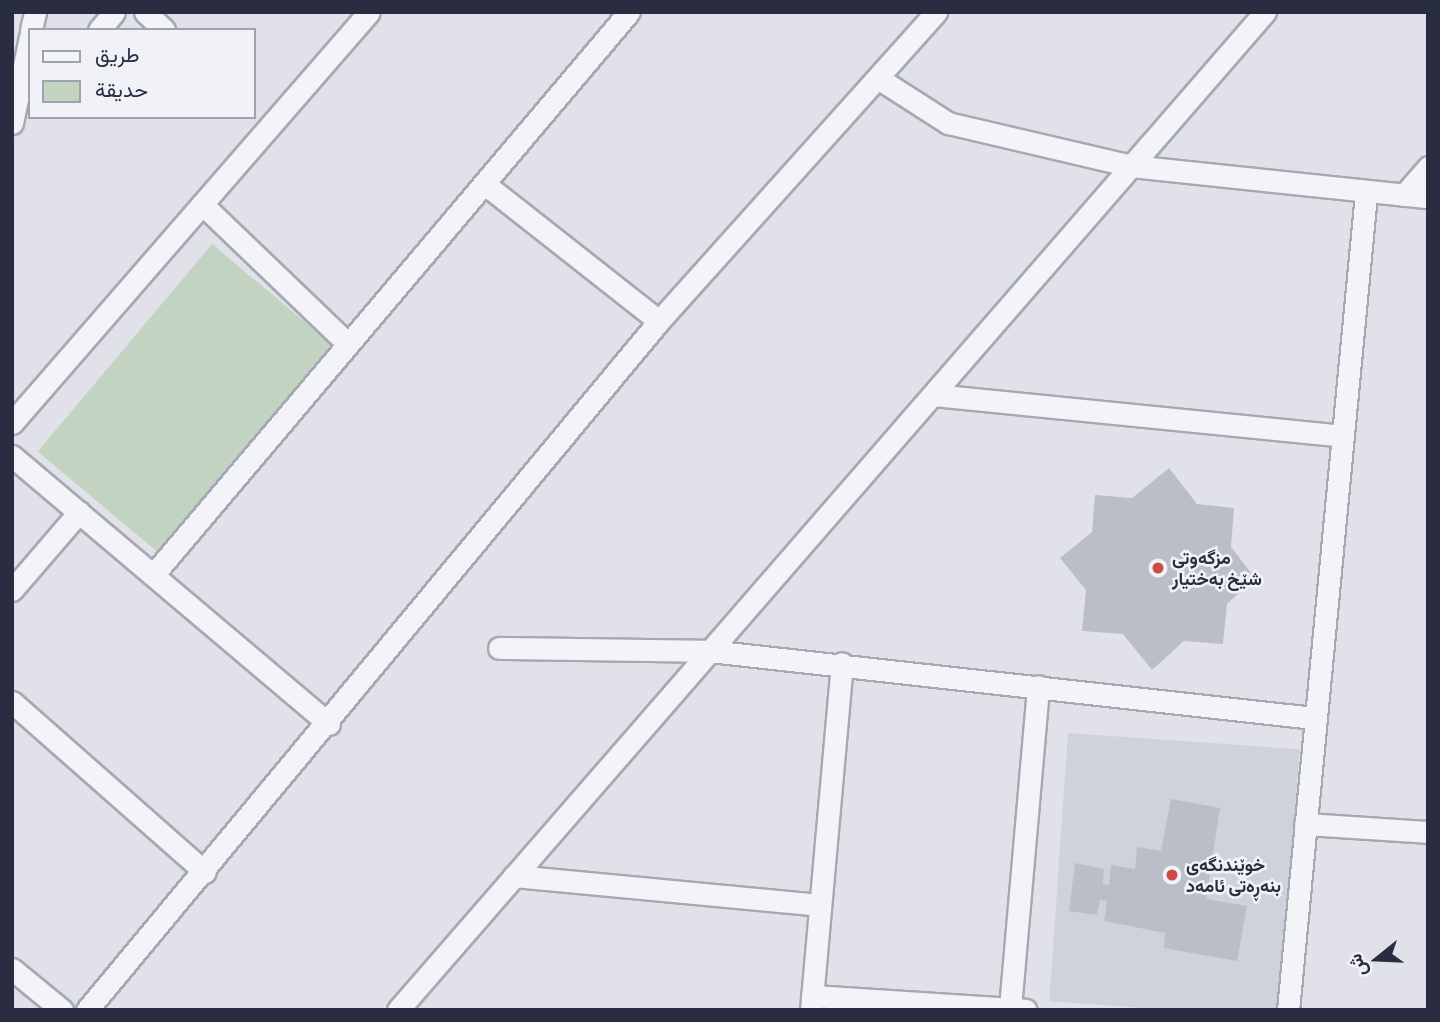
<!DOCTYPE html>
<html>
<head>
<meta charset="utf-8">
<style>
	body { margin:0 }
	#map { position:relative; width:1440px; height:1022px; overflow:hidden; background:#e1e2e9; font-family:Manrope,Vazirmatn,sans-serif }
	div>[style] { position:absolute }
	.built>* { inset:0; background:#cfd1db; transform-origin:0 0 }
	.green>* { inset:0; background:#c3d3c2; transform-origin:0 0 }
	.building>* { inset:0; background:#bbbdc9 }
	.roads { filter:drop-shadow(2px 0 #a6a8b3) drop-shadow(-2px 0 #a6a8b3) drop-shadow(0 2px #a6a8b3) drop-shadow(0 -2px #a6a8b3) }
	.minor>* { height:21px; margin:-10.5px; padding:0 10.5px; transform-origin:10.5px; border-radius:10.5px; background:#f3f4f7 }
	.dots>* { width:19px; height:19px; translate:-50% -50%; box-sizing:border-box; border:4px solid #f0f2f7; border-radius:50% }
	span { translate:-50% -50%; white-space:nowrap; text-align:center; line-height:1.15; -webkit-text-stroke:5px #f0f2f7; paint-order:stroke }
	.poi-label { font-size:18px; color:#292d40; font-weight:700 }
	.left { translate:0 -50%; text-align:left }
	.frame { position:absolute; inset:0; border:14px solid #292d40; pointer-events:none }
	.legend { position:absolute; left:28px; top:28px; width:228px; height:91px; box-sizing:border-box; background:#f0f2f7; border:2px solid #a0a3ae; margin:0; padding:9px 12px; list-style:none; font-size:21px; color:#292d40 }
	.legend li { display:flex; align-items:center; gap:14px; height:35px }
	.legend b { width:35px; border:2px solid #a0a3ae }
	.north { position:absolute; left:1342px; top:924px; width:70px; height:70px; -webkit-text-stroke:5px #f0f2f7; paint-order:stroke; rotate:252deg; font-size:19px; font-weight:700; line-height:28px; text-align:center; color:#292d40 }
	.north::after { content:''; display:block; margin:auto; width:24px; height:32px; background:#292d40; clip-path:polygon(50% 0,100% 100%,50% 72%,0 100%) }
</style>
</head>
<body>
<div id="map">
	<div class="built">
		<i style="left:1068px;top:733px;width:232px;height:269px;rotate:4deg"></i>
	</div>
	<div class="green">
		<i style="left:212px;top:244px;width:156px;height:271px;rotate:40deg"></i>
	</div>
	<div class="building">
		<i style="clip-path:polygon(1169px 468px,1197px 504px,1234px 508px,1231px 547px,1255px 578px,1227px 604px,1223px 644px,1184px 641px,1152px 670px,1123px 634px,1082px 631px,1086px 590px,1060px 558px,1092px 532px,1095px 495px,1132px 498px)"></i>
		<i style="clip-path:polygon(1171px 799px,1220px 808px,1206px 899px,1247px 906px,1237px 961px,1164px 948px,1165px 933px,1104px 921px,1107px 901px,1100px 900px,1097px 915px,1069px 911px,1075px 863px,1104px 869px,1103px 884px,1109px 885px,1111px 865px,1135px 869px,1137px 847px,1161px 851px)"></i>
	</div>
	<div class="roads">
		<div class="minor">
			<i style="left:145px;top:12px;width:26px;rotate:43deg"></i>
			<i style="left:31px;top:30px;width:18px;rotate:-77deg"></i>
			<i style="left:99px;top:30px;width:23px;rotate:-50deg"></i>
			<i style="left:881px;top:80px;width:80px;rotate:32.7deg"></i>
			<i style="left:948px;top:123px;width:188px;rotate:13.2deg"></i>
			<i style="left:1131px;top:166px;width:299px;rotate:6deg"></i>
			<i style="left:12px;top:123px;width:88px;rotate:-78.2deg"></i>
			<i style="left:486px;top:185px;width:220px;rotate:38.2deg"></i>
			<i style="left:1404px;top:195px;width:37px;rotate:-49deg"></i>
			<i style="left:202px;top:204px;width:202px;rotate:43.8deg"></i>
			<i style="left:934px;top:395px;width:406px;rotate:5.7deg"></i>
			<i style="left:12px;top:423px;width:544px;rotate:-49.02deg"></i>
			<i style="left:12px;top:456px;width:415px;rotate:40.2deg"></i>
			<i style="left:153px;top:575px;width:737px;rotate:-49.79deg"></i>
			<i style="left:12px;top:590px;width:103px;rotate:-49.3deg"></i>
			<i style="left:499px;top:648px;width:210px;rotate:0.8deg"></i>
			<i style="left:709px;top:651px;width:609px;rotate:6.32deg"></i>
			<i style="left:12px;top:702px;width:257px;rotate:41.4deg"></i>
			<i style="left:1305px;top:824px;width:123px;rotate:3.7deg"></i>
			<i style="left:514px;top:876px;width:307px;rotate:5.4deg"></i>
			<i style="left:12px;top:969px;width:65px;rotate:39.4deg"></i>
			<i style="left:812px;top:996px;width:214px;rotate:3.7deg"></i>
			<i style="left:1010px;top:1008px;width:323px;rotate:-85deg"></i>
			<i style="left:87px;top:1010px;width:895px;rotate:-50.3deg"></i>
			<i style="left:659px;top:321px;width:415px;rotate:-48.1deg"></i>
			<i style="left:398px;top:1010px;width:1322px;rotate:-49.02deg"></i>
			<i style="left:811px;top:1010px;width:348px;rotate:-84.9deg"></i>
			<i style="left:1288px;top:1010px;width:820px;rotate:-84.54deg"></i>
		</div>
	</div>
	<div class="dots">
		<i style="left:1158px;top:568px;background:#cc4d48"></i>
		<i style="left:1172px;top:875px;background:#cc4d48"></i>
	</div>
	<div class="poi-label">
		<span class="left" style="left:1172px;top:568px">مزگەوتی<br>شێخ بەختیار</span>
		<span class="left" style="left:1186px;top:875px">خوێندنگەی<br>بنەڕەتی ئامەد</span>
	</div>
	<div class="frame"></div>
	<ul class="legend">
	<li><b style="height:9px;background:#f3f4f7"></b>طريق</li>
	<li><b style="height:19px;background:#c3d3c2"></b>حديقة</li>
	</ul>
	<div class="north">ش</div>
</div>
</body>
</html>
